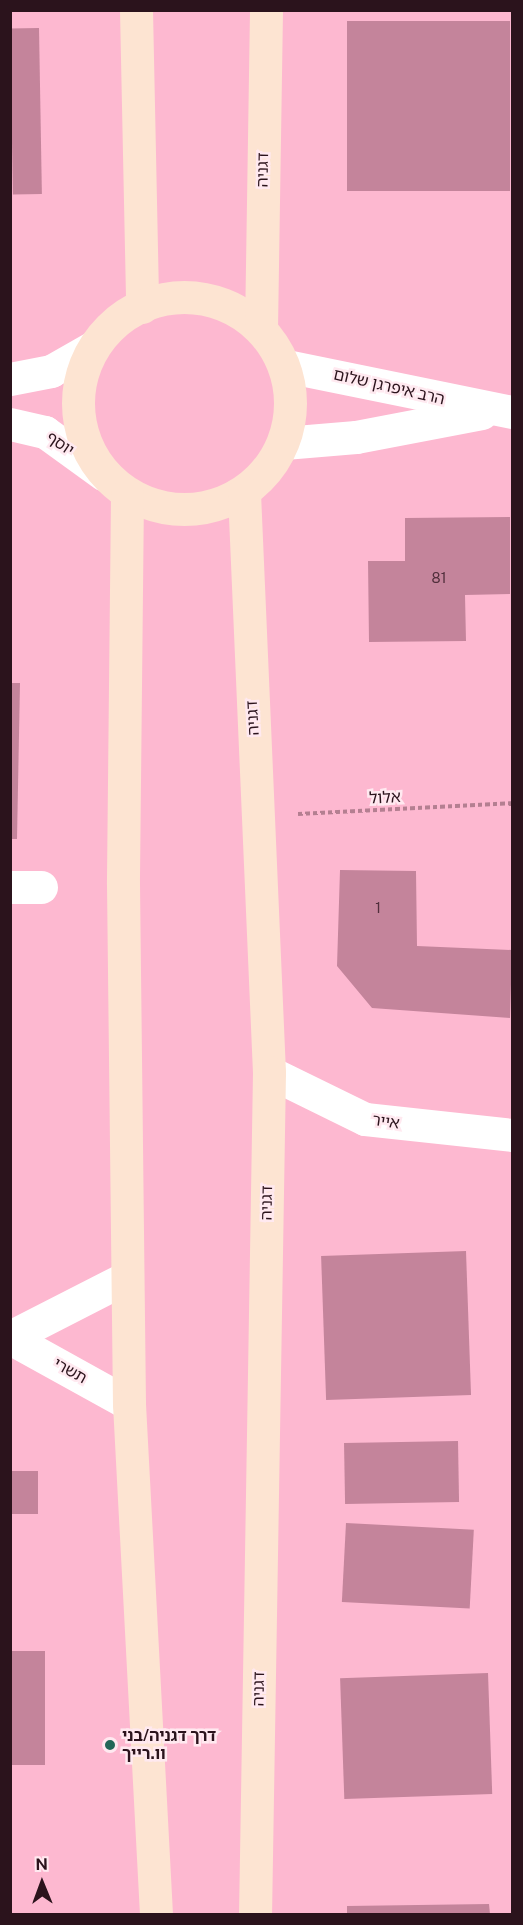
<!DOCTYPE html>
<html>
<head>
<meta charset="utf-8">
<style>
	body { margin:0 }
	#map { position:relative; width:523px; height:1925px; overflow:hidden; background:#fdb8d0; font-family:"Public Sans","Noto Sans Hebrew",sans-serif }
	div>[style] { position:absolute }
	.building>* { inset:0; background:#c4849b; transform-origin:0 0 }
	.path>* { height:4px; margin-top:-2px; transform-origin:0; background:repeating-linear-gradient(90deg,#b47f91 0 4.5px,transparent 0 7.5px) }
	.street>* { height:33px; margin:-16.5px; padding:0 16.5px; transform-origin:16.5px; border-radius:16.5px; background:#fff }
	.secondary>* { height:33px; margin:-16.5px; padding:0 16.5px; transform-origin:16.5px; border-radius:16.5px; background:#fde4d2 }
	.secondary>.ring { margin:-16.5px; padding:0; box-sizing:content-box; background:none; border:33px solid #fde4d2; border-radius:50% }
	.dots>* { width:16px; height:16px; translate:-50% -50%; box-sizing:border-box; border:3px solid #ffe9f0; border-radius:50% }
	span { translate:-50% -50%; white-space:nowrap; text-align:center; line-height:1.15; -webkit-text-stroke:5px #ffe9f0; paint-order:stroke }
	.number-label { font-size:14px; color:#512f3c }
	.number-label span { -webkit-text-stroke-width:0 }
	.street-label { font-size:16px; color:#2b131c }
	.poi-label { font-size:16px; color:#2b131c; font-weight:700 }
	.left { translate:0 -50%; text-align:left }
	.frame { position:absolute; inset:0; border:12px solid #2b131c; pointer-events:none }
	.north { position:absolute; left:12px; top:1853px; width:60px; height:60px; -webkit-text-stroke:4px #ffe9f0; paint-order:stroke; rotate:359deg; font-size:16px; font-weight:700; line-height:24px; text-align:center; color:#2b131c }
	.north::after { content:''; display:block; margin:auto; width:21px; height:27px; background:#2b131c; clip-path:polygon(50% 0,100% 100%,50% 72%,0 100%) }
</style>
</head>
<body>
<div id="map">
	<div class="building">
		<i style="left:347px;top:21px;width:163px;height:170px"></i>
		<i style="left:39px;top:28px;width:166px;height:29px;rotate:89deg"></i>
		<i style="clip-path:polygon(510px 517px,510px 594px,465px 595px,466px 641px,369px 642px,368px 561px,405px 561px,405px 518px)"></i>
		<i style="clip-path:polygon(10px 683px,20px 683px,17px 839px,10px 839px)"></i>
		<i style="clip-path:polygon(340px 870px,416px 871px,417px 946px,512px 950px,510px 1018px,372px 1008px,337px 966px)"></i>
		<i style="left:466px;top:1251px;width:144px;height:145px;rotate:88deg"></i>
		<i style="left:458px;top:1441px;width:61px;height:114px;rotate:89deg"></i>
		<i style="left:10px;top:1471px;width:28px;height:43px"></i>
		<i style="left:346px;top:1523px;width:128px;height:79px;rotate:3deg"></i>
		<i style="left:10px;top:1651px;width:35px;height:114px"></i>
		<i style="left:488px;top:1673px;width:121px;height:148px;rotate:88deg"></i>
		<i style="clip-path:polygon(489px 1904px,490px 1914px,347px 1914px,347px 1906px)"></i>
	</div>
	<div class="path">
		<i style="left:298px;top:814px;width:214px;rotate:-2.9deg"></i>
	</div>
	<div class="street">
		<i style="left:286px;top:366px;width:231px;rotate:11.5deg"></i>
		<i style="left:10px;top:379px;width:42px;rotate:-11deg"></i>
		<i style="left:51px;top:371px;width:48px;rotate:-29.7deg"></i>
		<i style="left:10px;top:424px;width:36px;rotate:13deg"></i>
		<i style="left:45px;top:432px;width:72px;rotate:35.9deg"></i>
		<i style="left:284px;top:443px;width:72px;rotate:-4.8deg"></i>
		<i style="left:356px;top:437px;width:128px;rotate:-10.8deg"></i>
		<i style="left:10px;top:887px;width:31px"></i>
		<i style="left:269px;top:1072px;width:107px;rotate:26.1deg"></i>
		<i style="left:365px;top:1119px;width:148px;rotate:6.2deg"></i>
		<i style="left:10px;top:1337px;width:131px;rotate:-27.1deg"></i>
		<i style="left:10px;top:1338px;width:136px;rotate:29deg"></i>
	</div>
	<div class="secondary">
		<i style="left:136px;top:10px;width:297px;rotate:88.8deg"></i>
		<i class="ring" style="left:78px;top:297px;width:179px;height:179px"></i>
		<i style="left:261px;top:329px;width:319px;rotate:-89.1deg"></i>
		<i style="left:244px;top:493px;width:580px;rotate:87.53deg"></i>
		<i style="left:269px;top:1072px;width:842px;rotate:90.95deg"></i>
		<i style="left:127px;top:495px;width:389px;rotate:90.6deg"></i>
		<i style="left:123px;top:884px;width:520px;rotate:89.34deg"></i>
		<i style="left:129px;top:1404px;width:511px;rotate:86.97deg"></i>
	</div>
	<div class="dots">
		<i style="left:110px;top:1745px;background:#236758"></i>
	</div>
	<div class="number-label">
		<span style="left:439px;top:578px">81</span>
		<span style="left:378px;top:908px">1</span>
	</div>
	<div class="street-label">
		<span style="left:263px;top:170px;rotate:-89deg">דגניה</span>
		<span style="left:389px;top:387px;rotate:13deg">הרב איפרגן שלום</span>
		<span style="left:60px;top:444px;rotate:34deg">יוסף</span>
		<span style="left:253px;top:718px;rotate:-93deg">דגניה</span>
		<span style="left:385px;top:798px;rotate:-3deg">אלול</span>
		<span style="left:386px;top:1122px;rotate:8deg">אייר</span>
		<span style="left:267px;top:1203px;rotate:-89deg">דגניה</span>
		<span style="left:70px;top:1371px;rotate:29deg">תשרי</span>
		<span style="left:259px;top:1689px;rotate:-89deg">דגניה</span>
	</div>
	<div class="poi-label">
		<span class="left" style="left:122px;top:1745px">דרך דגניה/בני<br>וו.רייך</span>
	</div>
	<div class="frame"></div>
	<div class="north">N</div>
</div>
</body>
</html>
